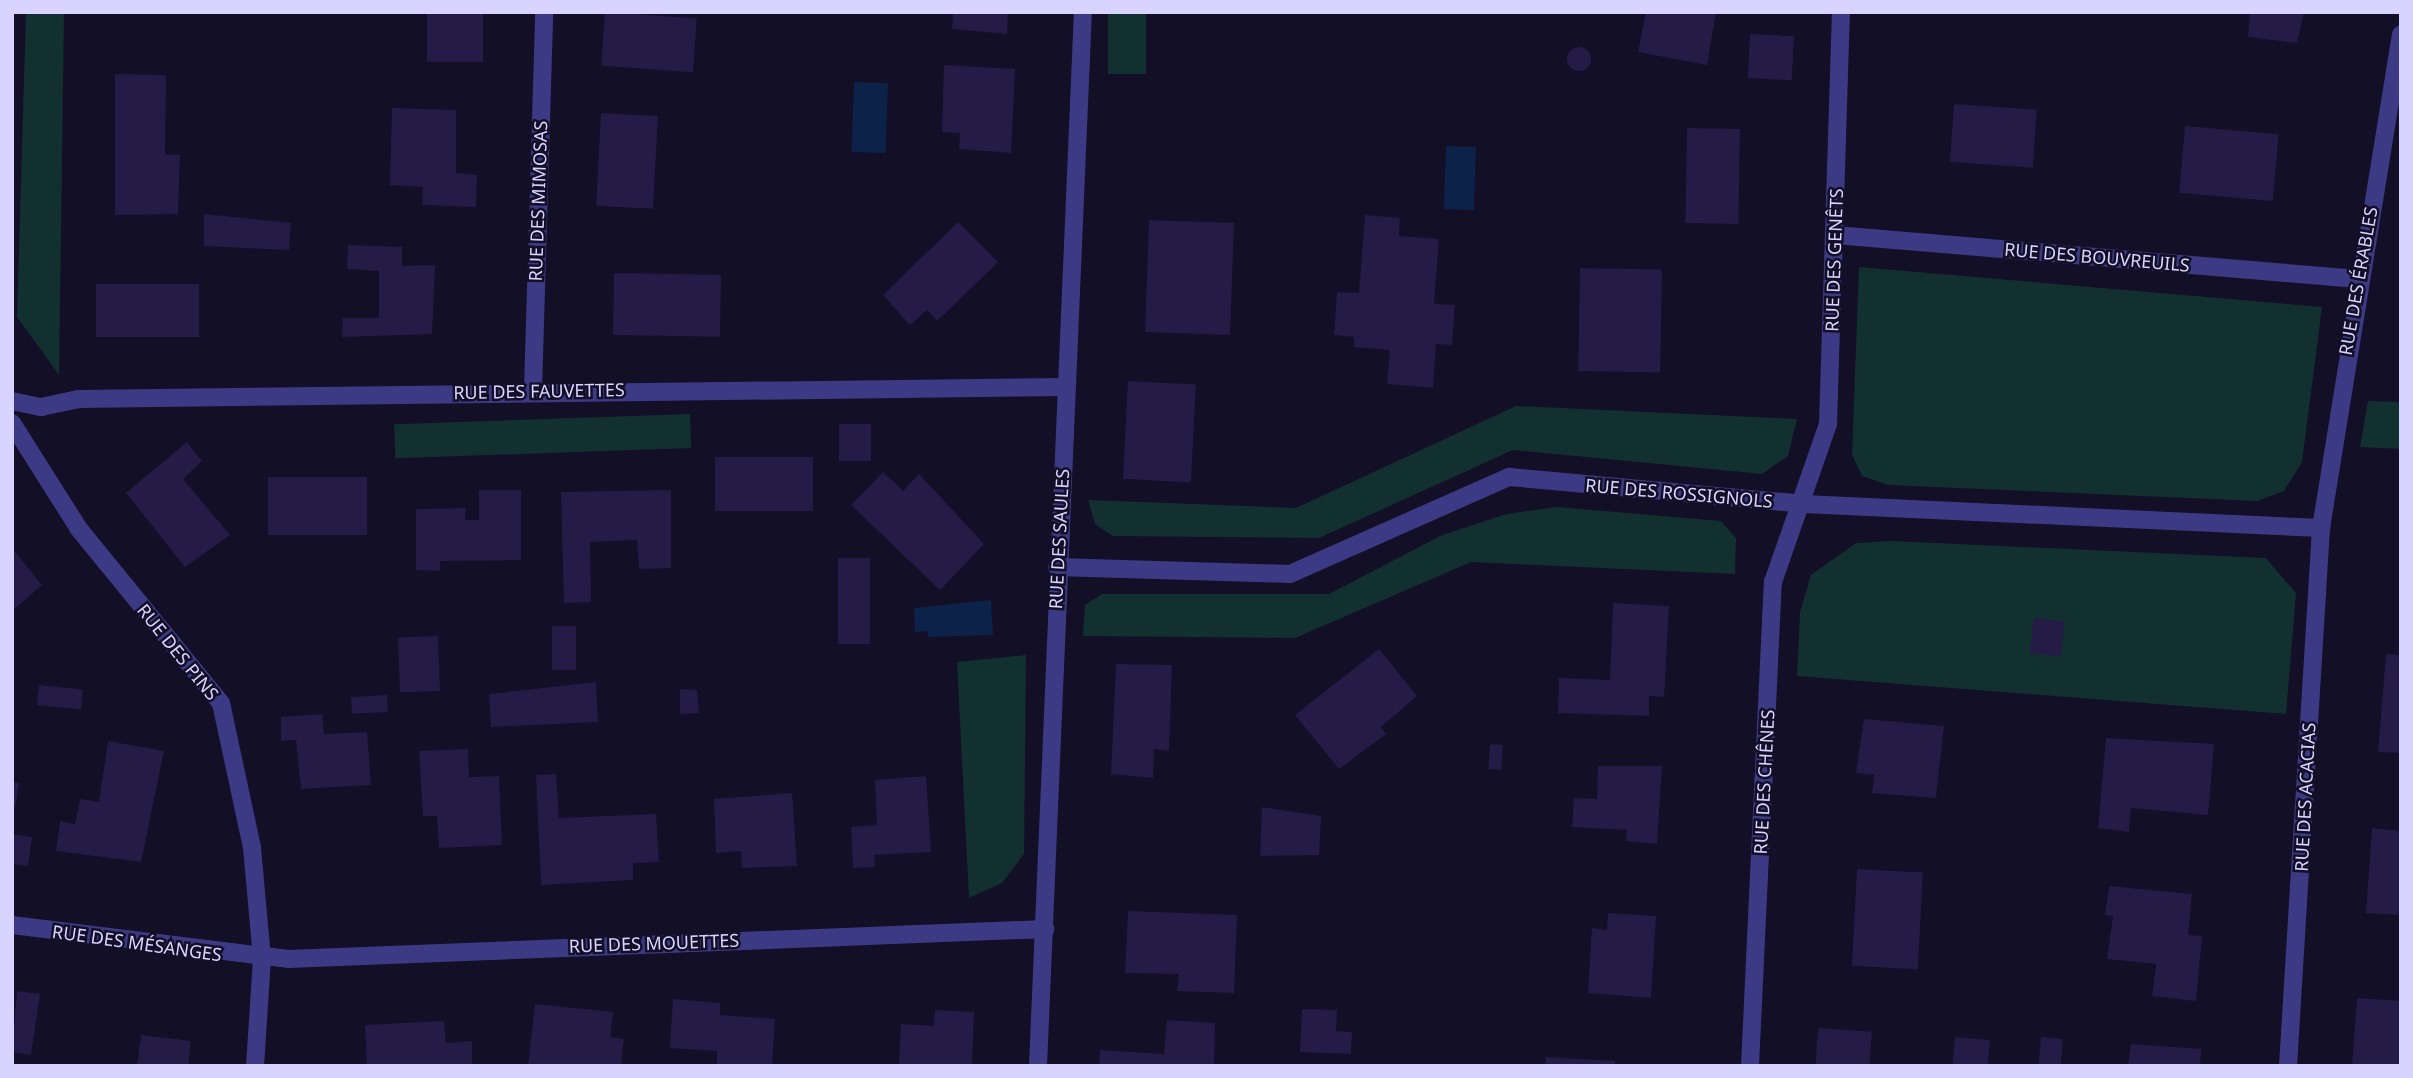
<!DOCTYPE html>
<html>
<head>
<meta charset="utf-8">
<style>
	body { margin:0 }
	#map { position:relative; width:2413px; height:1078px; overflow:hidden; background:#130f26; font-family:"Noto Sans",sans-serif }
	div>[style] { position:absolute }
	.green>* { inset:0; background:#12302f; transform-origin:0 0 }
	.water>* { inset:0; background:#0c2248; transform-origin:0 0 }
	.building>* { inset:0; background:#241b47; transform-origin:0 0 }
	.round { border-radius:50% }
	.minor>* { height:18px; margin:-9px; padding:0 9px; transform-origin:9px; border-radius:9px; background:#3d3a85 }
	span { translate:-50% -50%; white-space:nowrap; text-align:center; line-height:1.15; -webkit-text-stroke:5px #130f26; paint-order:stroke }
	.street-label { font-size:18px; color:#d9d4ff }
	.frame { position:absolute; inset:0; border:14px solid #d9d4ff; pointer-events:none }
</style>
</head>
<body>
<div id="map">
	<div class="green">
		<i style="clip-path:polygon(26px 12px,64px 12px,59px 375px,17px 317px)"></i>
		<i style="left:1108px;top:12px;width:38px;height:62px"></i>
		<i style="clip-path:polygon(1859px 267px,2322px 307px,2302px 462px,2284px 491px,2257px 501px,1888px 485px,1862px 476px,1852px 455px)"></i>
		<i style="clip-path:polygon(2368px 401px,2401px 402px,2401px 449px,2360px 447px)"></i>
		<i style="clip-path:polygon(1516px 406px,1797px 419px,1788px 456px,1762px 474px,1513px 450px,1319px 538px,1113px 536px,1095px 524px,1088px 500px,1296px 508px)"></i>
		<i style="left:690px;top:414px;width:34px;height:296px;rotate:88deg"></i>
		<i style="clip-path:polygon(1557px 507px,1721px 521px,1736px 538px,1735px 574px,1471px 562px,1295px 638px,1083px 636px,1085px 605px,1102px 594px,1329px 594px,1442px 535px,1507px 514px)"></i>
		<i style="clip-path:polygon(1892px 541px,2266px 558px,2296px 593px,2286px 714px,1797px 676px,1800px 612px,1811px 575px,1856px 543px)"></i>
		<i style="clip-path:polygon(1026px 655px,1024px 854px,1002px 883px,969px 898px,957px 662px)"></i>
	</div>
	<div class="water">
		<i style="left:854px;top:82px;width:34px;height:70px;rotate:2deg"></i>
		<i style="left:1446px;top:146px;width:30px;height:63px;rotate:2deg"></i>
		<i style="clip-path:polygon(991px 600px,993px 635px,928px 637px,928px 631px,915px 632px,914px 608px)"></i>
	</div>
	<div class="building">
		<i style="left:427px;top:12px;width:56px;height:50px"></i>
		<i style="left:605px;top:12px;width:92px;height:54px;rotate:4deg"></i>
		<i style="clip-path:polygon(953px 12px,1008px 12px,1007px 34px,952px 29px)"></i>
		<i style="clip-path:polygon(1646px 12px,1716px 12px,1707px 65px,1638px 52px)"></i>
		<i style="clip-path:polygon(2250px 12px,2304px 12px,2297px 43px,2248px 37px)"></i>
		<i style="left:1750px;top:34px;width:44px;height:44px;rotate:3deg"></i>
		<i class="round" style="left:1567px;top:47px;width:24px;height:24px"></i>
		<i style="clip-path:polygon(944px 65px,1015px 69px,1011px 153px,959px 149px,960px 133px,942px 132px)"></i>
		<i style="clip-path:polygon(115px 74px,166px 75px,165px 154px,180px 155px,178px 214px,115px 215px)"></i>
		<i style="left:1954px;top:104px;width:83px;height:58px;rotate:4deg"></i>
		<i style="clip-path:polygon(392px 108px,456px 110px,456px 173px,477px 175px,476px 207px,422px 205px,423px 187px,390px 185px)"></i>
		<i style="left:601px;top:113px;width:57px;height:93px;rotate:3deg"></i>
		<i style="left:2185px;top:126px;width:94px;height:67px;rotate:5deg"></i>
		<i style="left:1687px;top:128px;width:53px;height:95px;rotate:1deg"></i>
		<i style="clip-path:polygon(204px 214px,291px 223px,289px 250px,204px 246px)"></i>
		<i style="clip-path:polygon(1365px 215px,1400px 218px,1399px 236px,1439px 239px,1434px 304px,1455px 305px,1452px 345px,1436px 344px,1433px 388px,1387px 384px,1390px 350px,1354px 347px,1354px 337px,1334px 335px,1337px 292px,1359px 293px)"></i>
		<i style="left:1149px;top:220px;width:85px;height:112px;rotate:2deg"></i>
		<i style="clip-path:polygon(958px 222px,998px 262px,937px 321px,927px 310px,910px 325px,883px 295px)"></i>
		<i style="clip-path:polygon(348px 245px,402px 247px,402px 266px,435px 265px,432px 334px,342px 337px,343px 318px,379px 318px,379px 271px,347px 269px)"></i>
		<i style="left:1580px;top:268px;width:82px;height:103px;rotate:1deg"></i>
		<i style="left:614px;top:273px;width:107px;height:62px;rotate:1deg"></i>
		<i style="left:199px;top:284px;width:53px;height:103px;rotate:90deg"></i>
		<i style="left:1128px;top:381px;width:68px;height:98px;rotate:3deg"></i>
		<i style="left:871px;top:424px;width:37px;height:32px;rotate:90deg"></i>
		<i style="clip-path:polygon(187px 442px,202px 461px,183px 479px,230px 535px,185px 567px,126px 493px)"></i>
		<i style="left:715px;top:457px;width:98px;height:54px"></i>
		<i style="clip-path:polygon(883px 472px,903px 491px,919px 474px,984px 544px,940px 590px,851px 505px)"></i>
		<i style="left:367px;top:477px;width:58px;height:99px;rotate:90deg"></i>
		<i style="clip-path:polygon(479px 490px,521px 490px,521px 560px,440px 561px,440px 571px,416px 570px,416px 509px,466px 508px,465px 520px,479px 520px)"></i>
		<i style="clip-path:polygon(671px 490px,671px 568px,639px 569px,637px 540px,590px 542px,591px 602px,564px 603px,561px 492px)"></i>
		<i style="clip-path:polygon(12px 548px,42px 585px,12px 611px)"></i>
		<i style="left:838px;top:558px;width:32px;height:86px"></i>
		<i style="clip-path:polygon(1613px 603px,1669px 606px,1664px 697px,1649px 696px,1649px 716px,1558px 713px,1559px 678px,1610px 680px)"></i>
		<i style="left:2034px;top:618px;width:31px;height:35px;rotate:7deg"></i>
		<i style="left:552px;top:626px;width:24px;height:44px"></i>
		<i style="left:438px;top:636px;width:55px;height:40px;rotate:88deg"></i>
		<i style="clip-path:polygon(1379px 649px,1417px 696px,1381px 727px,1386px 734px,1339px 769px,1295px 715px)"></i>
		<i style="clip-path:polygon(2386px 654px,2401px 655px,2401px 753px,2378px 752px)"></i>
		<i style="clip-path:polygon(1116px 664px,1172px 665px,1169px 751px,1154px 749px,1153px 778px,1111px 774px)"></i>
		<i style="clip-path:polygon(596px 682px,598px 722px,491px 727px,489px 694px)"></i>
		<i style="left:39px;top:685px;width:44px;height:20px;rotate:6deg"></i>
		<i style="clip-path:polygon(680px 689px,697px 690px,699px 713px,680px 714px)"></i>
		<i style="left:387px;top:695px;width:17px;height:36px;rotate:87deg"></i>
		<i style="clip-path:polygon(322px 714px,324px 734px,367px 732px,371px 785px,301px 789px,296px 740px,281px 741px,281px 717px)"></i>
		<i style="clip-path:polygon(1864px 719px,1944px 726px,1936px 798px,1872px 793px,1874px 775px,1856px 773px)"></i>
		<i style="clip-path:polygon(2106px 738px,2214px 744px,2208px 815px,2131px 808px,2129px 832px,2098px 828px)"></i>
		<i style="clip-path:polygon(108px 741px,164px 751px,141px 862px,56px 851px,60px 821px,75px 824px,80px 799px,99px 802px)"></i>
		<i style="left:1490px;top:744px;width:13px;height:25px;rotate:4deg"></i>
		<i style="clip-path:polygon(468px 749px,469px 777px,499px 776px,502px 845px,439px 848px,437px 816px,423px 816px,419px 751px)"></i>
		<i style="clip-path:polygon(1598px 766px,1662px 766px,1657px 844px,1626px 841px,1627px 830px,1572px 827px,1574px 798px,1597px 799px)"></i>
		<i style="clip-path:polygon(556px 774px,559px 818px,656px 814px,659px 862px,633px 863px,633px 880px,541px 885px,536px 775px)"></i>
		<i style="clip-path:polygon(926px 776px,931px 852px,874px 855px,875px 867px,853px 868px,851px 827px,877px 825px,875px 780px)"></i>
		<i style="clip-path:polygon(12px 782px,19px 783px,15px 808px,12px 808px)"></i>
		<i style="clip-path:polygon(792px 793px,797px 866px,742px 868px,741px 851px,716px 853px,714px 799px)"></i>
		<i style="clip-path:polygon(1262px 807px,1321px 816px,1319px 855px,1260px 856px)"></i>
		<i style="clip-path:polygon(2372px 828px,2401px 831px,2401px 915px,2366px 913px)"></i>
		<i style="clip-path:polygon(12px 834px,32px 837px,28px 866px,12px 864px)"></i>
		<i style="left:1857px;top:869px;width:66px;height:97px;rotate:3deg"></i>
		<i style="clip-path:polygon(2109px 886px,2192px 894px,2188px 935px,2202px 936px,2196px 1001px,2152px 996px,2156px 964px,2107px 959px,2113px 916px,2105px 915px)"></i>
		<i style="clip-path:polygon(1128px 911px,1237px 915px,1234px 993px,1177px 991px,1179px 974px,1125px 973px)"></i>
		<i style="clip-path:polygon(1608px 913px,1656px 916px,1651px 998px,1588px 993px,1592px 928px,1607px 930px)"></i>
		<i style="clip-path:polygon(17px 991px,40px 994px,31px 1055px,12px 1052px)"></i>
		<i style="clip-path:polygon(2357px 998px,2401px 1001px,2401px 1066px,2352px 1066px)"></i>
		<i style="clip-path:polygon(673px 999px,720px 1003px,720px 1015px,775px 1019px,772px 1066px,717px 1064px,717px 1051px,670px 1048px)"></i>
		<i style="clip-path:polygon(535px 1004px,613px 1012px,610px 1037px,624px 1039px,621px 1066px,528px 1066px)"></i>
		<i style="clip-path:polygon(1302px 1009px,1337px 1010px,1336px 1031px,1352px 1032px,1351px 1054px,1300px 1052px)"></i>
		<i style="clip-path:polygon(935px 1010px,974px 1012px,972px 1066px,899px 1066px,901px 1024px,934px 1026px)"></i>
		<i style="clip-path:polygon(1167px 1020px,1215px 1023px,1214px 1066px,1099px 1066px,1100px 1050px,1164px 1054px)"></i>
		<i style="clip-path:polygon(444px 1021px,446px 1043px,472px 1041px,472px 1066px,367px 1066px,365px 1025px)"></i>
		<i style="left:1818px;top:1028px;width:54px;height:38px;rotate:4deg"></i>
		<i style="clip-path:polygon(141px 1035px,191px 1041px,188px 1066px,137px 1066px)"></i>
		<i style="left:1955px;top:1037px;width:35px;height:29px;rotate:5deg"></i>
		<i style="left:2041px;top:1037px;width:22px;height:29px;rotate:5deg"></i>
		<i style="clip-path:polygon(2131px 1044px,2201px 1049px,2200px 1066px,2128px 1066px)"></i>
		<i style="clip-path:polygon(1546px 1057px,1615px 1061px,1615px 1066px,1545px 1066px)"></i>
	</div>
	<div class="minor">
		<i style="left:1835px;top:235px;width:525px;rotate:4.81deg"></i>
		<i style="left:533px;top:390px;width:378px;rotate:-88.3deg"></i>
		<i style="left:12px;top:401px;width:30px;rotate:12deg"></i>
		<i style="left:41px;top:407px;width:38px;rotate:-12deg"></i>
		<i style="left:78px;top:399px;width:989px;rotate:-0.7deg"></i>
		<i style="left:12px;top:423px;width:125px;rotate:57.7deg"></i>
		<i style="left:79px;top:529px;width:225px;rotate:50.8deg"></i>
		<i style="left:221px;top:703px;width:148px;rotate:77.9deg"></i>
		<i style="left:252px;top:848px;width:110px;rotate:84.8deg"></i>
		<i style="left:262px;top:958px;width:108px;rotate:93.7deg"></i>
		<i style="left:1057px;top:567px;width:233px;rotate:1.7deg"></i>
		<i style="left:1290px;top:574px;width:240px;rotate:-23.9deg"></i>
		<i style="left:1509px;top:477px;width:296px;rotate:5.2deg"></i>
		<i style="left:1804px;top:504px;width:518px;rotate:2.66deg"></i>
		<i style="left:12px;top:925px;width:278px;rotate:7deg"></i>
		<i style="left:288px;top:959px;width:758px;rotate:-2.27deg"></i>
		<i style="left:1038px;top:1066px;width:1055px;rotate:-87.56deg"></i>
		<i style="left:1750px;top:1066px;width:485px;rotate:-87.3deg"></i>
		<i style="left:1773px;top:582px;width:167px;rotate:-70.8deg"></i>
		<i style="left:1828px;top:424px;width:412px;rotate:-88.2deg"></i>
		<i style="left:2288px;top:1066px;width:539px;rotate:-86.49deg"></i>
		<i style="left:2321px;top:528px;width:500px;rotate:-80.8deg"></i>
	</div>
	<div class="street-label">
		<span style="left:538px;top:201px;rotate:-88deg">RUE DES MIMOSAS</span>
		<span style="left:2097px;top:257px;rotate:5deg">RUE DES BOUVREUILS</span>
		<span style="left:1834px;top:260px;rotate:-88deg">RUE DES GENÊTS</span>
		<span style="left:2358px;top:281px;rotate:-80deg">RUE DES ÉRABLES</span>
		<span style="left:539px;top:391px;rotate:-1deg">RUE DES FAUVETTES</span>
		<span style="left:1679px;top:493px;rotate:5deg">RUE DES ROSSIGNOLS</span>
		<span style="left:1059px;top:539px;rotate:-87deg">RUE DES SAULES</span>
		<span style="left:178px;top:652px;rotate:51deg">RUE DES PINS</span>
		<span style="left:1764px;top:782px;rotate:-87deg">RUE DES CHÊNES</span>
		<span style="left:2305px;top:797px;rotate:-87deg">RUE DES ACACIAS</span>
		<span style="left:137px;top:943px;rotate:8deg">RUE DES MÉSANGES</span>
		<span style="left:654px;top:943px;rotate:-2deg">RUE DES MOUETTES</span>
	</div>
	<div class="frame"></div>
</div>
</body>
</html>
